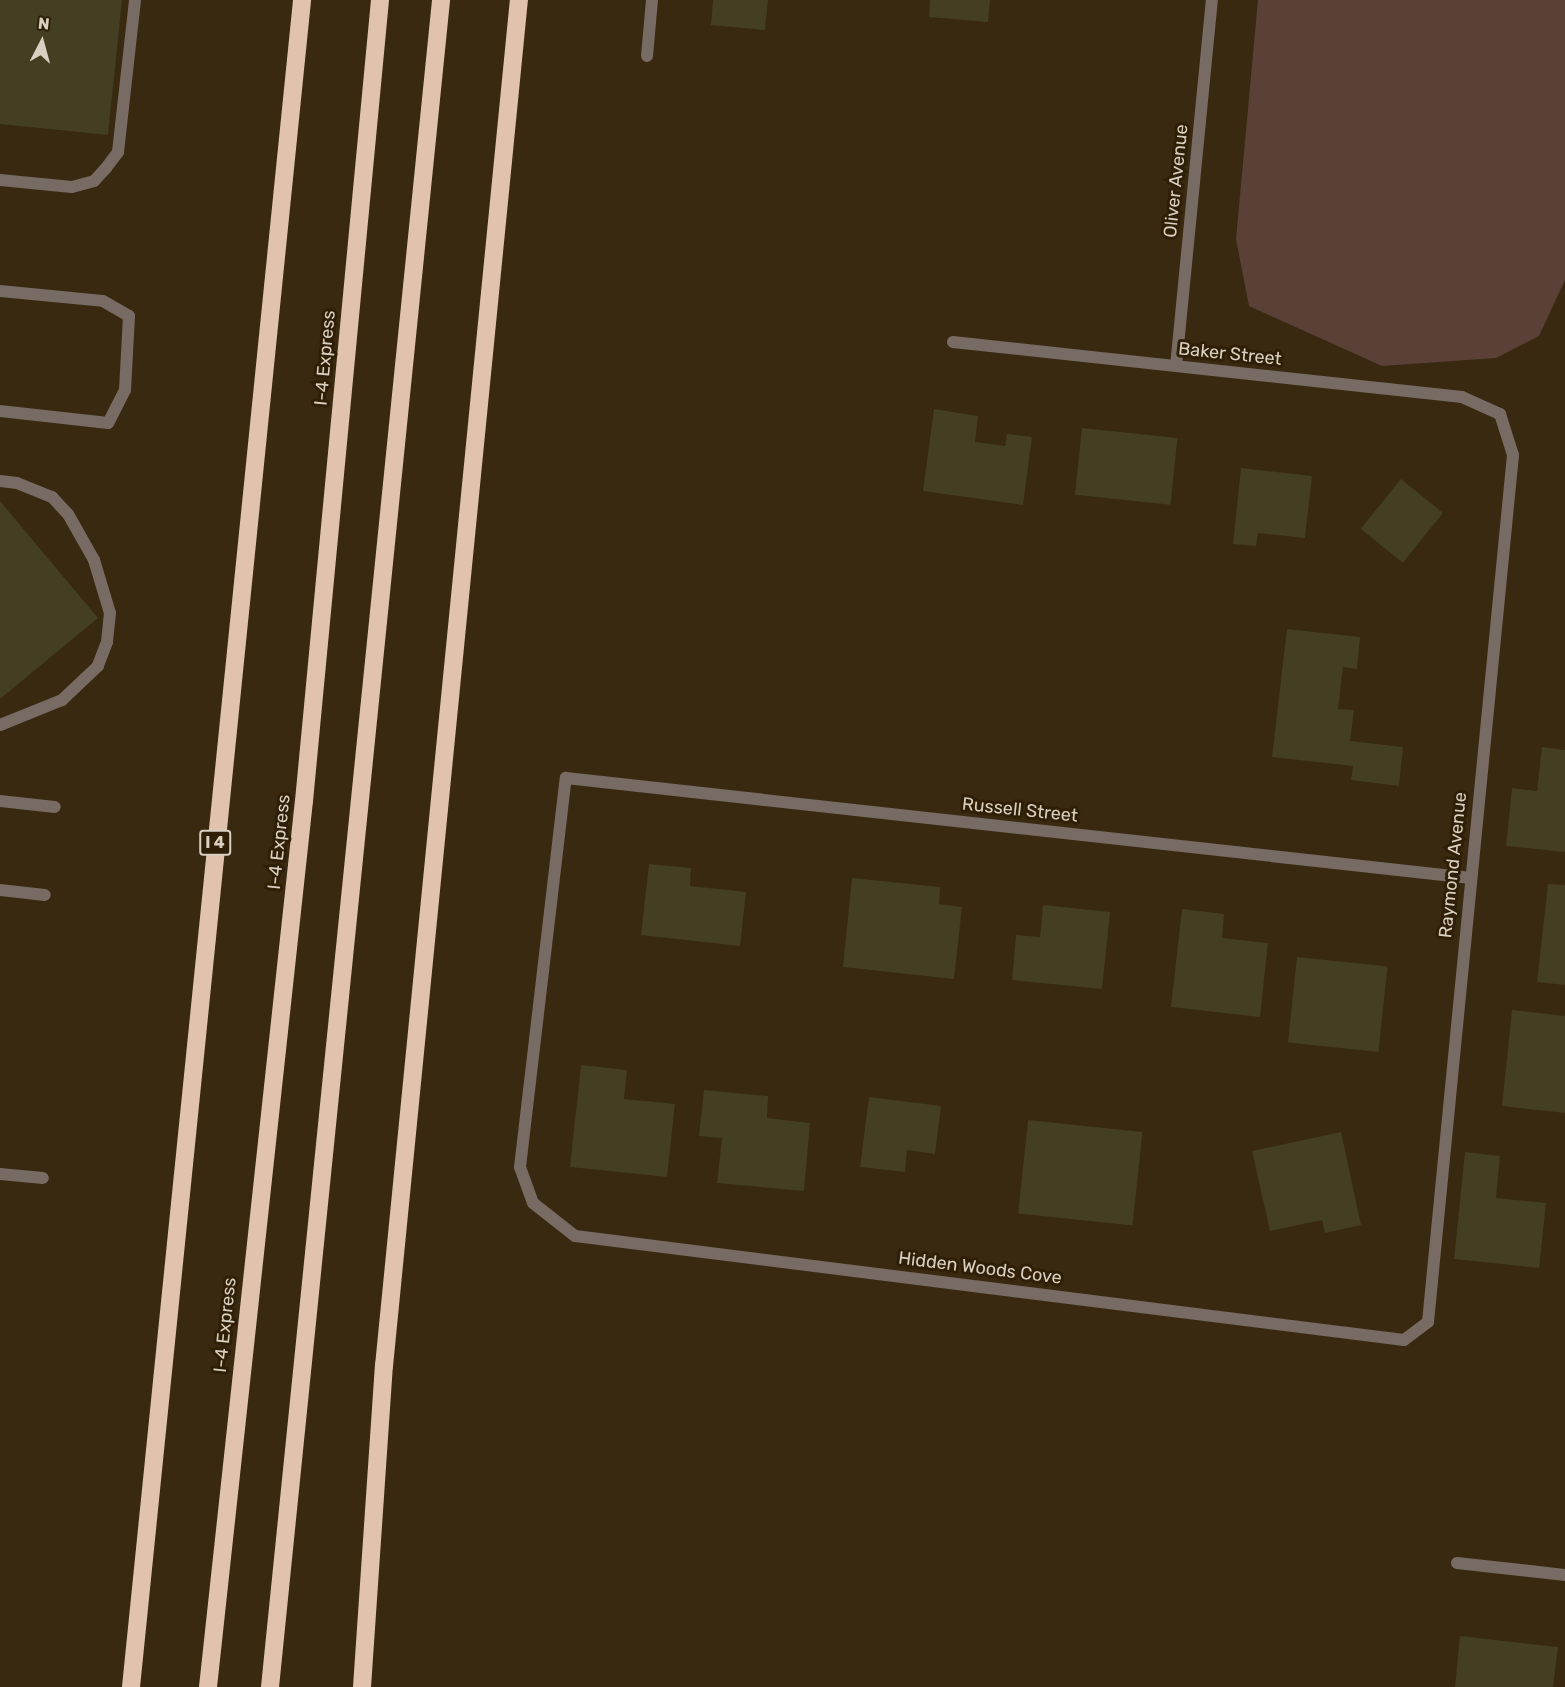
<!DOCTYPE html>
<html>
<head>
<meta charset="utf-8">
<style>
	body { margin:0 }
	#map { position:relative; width:1565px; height:1687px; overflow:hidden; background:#382910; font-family:Rubik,sans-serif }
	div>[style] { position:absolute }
	.green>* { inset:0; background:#5a4037 }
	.building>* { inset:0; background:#443e22; transform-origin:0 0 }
	.lane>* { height:12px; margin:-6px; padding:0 6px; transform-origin:6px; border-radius:6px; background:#776b63 }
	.street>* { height:12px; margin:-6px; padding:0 6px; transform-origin:6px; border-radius:6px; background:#776b63 }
	.highway>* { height:18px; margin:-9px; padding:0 9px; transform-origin:9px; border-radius:9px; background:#e1c3ad }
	span { translate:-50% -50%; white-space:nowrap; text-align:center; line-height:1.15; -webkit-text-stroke:6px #2e1f06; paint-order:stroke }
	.shield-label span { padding:2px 4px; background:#2e1f06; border:2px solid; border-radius:4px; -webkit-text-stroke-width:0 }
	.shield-label { font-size:16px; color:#d9d0c1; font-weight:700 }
	.street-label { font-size:18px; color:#d9d0c1 }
	.north { position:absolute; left:12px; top:12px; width:60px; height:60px; -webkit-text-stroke:4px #2e1f06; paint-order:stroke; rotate:6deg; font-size:16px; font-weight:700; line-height:24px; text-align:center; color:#d9d0c1 }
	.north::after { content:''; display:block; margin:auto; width:21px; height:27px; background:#d9d0c1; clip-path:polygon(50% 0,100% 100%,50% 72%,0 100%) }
</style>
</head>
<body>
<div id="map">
	<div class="green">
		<i style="clip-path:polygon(1258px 0,1565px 0,1565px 280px,1539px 336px,1496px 358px,1382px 366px,1249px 306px,1236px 239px)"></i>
	</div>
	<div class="building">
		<i style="clip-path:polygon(0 0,122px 0,108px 135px,0 124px)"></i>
		<i style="clip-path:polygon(713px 0,768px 0,765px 30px,711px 25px)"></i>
		<i style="clip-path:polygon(930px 0,990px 0,988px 22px,929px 17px)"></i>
		<i style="clip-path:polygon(934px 409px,978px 416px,975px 442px,1005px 446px,1007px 434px,1032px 437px,1023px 505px,923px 491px)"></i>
		<i style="left:1082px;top:428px;width:96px;height:67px;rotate:6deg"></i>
		<i style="clip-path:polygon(1241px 468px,1312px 476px,1305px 538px,1258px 533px,1256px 546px,1233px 544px)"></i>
		<i style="left:1401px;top:479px;width:54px;height:64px;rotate:39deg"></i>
		<i style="clip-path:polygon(0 501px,98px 618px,0 699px)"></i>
		<i style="clip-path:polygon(1287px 629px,1360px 637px,1357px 669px,1343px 667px,1338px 709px,1354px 710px,1350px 741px,1403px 747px,1399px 786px,1351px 780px,1353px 766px,1272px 757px)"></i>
		<i style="clip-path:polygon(1542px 747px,1565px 750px,1565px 852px,1506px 846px,1512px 788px,1537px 791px)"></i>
		<i style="clip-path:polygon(649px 864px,691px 868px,690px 886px,746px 892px,740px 946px,641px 935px)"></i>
		<i style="clip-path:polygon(852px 878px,940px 887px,939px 904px,962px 907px,954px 979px,843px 967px)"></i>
		<i style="clip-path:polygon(1548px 884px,1565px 885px,1565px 985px,1537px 982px)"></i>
		<i style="clip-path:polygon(1043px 905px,1110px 912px,1102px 989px,1012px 980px,1016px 935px,1040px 937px)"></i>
		<i style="clip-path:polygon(1182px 909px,1224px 914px,1222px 938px,1268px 943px,1260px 1017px,1171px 1007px)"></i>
		<i style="left:1297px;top:957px;width:91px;height:86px;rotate:6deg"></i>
		<i style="clip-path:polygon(1512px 1010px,1565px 1016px,1565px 1113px,1502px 1106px)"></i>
		<i style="clip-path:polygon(581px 1065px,627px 1070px,624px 1099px,675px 1104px,667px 1177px,570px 1167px)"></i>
		<i style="clip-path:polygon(704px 1090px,768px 1096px,767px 1118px,810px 1123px,804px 1191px,717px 1183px,722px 1138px,699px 1136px)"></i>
		<i style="clip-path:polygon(869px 1097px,941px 1106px,935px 1154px,907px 1150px,905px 1172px,860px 1167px)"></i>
		<i style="left:1028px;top:1120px;width:115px;height:94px;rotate:6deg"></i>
		<i style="clip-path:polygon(1341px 1132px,1361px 1225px,1325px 1233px,1322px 1220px,1270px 1231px,1252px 1151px)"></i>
		<i style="clip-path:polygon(1465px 1152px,1500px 1156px,1496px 1198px,1546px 1203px,1539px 1268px,1454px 1259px)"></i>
		<i style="clip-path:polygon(1460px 1636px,1558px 1647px,1553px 1687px,1455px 1687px)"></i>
	</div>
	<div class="lane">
		<i style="left:0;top:180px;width:72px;rotate:5.6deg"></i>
		<i style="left:72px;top:187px;width:23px;rotate:-15deg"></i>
		<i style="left:94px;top:181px;width:18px;rotate:-47deg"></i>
		<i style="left:106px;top:168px;width:20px;rotate:-53deg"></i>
		<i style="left:118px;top:152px;width:153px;rotate:-83.6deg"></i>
		<i style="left:0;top:291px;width:103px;rotate:5.5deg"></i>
		<i style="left:103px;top:301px;width:30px;rotate:30deg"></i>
		<i style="left:129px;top:316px;width:74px;rotate:93.1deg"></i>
		<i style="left:125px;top:390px;width:37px;rotate:117deg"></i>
		<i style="left:108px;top:423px;width:109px;rotate:-173.7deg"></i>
		<i style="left:0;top:481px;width:17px;rotate:7deg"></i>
		<i style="left:17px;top:483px;width:38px;rotate:22deg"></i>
		<i style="left:52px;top:497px;width:23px;rotate:47deg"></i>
		<i style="left:68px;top:514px;width:53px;rotate:60.5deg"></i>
		<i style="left:94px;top:560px;width:55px;rotate:73.2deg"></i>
		<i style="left:110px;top:613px;width:29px;rotate:96deg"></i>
		<i style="left:107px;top:642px;width:26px;rotate:111deg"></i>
		<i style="left:98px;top:666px;width:50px;rotate:136.6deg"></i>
		<i style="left:62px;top:700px;width:67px;rotate:158deg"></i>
		<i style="left:0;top:801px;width:55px;rotate:6.2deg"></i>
		<i style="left:0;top:890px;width:45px;rotate:6.3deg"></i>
	</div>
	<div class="street">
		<i style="left:647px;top:56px;width:56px;rotate:-84.9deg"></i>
		<i style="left:953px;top:342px;width:512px;rotate:6.17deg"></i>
		<i style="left:1462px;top:397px;width:42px;rotate:24.1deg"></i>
		<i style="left:1500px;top:414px;width:43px;rotate:72.4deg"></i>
		<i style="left:1513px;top:455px;width:871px;rotate:95.6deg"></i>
		<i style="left:1428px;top:1322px;width:30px;rotate:143deg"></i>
		<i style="left:1404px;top:1340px;width:835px;rotate:-172.85deg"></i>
		<i style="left:575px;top:1236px;width:53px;rotate:-141.8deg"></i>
		<i style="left:533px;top:1203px;width:38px;rotate:-110deg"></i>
		<i style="left:520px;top:1167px;width:392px;rotate:-83.3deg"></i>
		<i style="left:566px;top:778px;width:910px;rotate:6.31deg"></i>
		<i style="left:1176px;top:366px;width:368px;rotate:-84.4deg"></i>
		<i style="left:0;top:1174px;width:43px;rotate:5.3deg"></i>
		<i style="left:1457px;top:1563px;width:109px;rotate:6.3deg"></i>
	</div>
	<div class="highway">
		<i style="left:131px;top:1687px;width:1696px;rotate:-84.21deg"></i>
		<i style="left:208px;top:1687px;width:891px;rotate:-83.82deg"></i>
		<i style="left:304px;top:801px;width:805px;rotate:-84.58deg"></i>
		<i style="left:270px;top:1687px;width:1696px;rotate:-84.21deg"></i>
		<i style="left:362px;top:1687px;width:322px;rotate:-86.1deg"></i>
		<i style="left:384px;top:1366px;width:1373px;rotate:-84.36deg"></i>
	</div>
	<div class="shield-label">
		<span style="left:215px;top:843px">I 4</span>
	</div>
	<div class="street-label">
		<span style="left:1176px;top:181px;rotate:-84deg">Oliver Avenue</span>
		<span style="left:1230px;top:354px;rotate:6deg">Baker Street</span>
		<span style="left:325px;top:358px;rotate:-85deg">I-4 Express</span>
		<span style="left:1020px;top:810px;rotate:6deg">Russell Street</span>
		<span style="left:279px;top:842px;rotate:-84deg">I-4 Express</span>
		<span style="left:1453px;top:865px;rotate:-84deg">Raymond Avenue</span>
		<span style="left:980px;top:1268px;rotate:7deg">Hidden Woods Cove</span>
		<span style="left:225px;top:1325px;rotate:-84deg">I-4 Express</span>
	</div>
	<div class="north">N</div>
</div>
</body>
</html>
